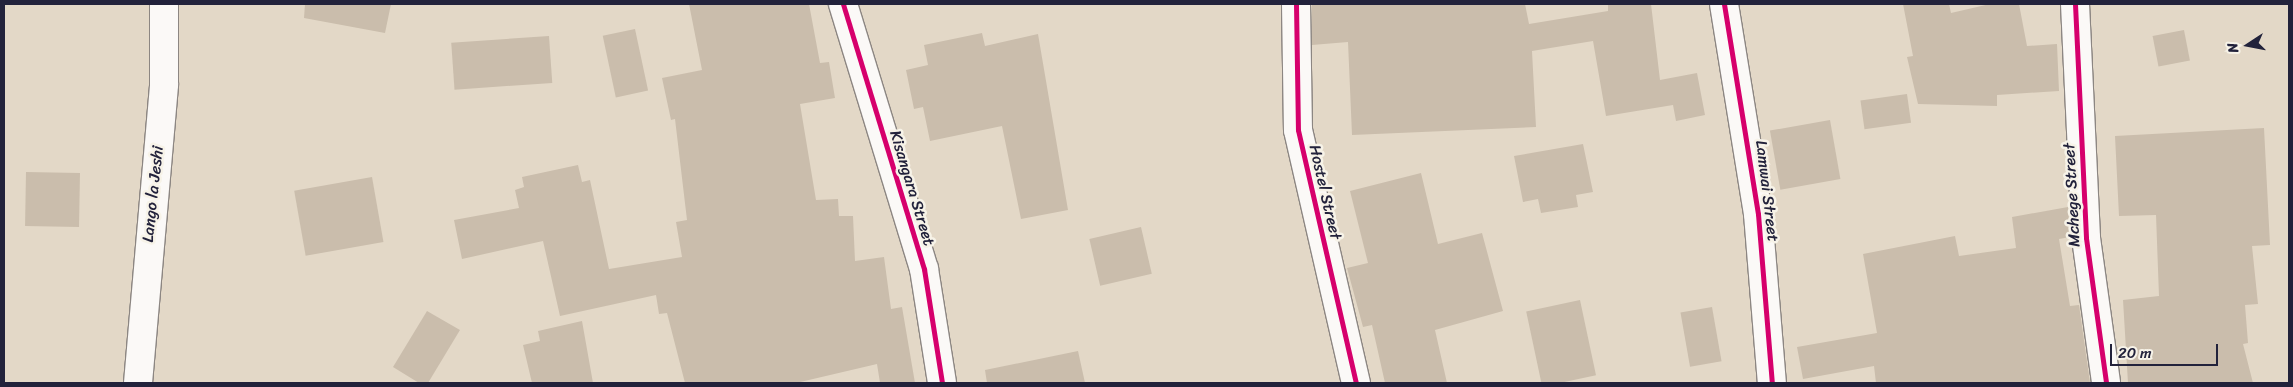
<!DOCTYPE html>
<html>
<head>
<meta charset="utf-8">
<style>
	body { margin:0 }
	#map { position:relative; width:2293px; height:387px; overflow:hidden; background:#e3d8c7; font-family:Sriracha,sans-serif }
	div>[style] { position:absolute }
	.building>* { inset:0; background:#cabdac; transform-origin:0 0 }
	.roads { filter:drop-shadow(1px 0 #8c8682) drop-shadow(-1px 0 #8c8682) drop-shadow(0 1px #8c8682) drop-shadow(0 -1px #8c8682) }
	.street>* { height:28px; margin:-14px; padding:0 14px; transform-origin:14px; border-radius:14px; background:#fbf9f7 }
	.cycleway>* { height:5px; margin:-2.5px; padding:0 2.5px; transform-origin:2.5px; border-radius:2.5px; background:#d6006c }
	span { translate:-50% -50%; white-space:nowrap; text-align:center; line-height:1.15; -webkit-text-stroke:5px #f7f3e8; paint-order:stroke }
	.street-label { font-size:16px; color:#22223b }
	.frame { position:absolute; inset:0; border:5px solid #22223b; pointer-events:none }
	.north { position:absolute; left:2223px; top:20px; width:50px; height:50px; -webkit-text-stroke:4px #f7f3e8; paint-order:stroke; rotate:259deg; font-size:14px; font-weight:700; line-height:20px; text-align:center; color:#22223b }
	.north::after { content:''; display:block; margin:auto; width:18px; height:22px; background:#22223b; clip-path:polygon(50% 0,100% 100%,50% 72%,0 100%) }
	.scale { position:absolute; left:2110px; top:344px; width:108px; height:22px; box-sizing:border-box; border:2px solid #22223b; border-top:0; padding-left:6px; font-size:15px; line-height:18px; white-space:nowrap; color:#22223b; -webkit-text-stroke:4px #f7f3e8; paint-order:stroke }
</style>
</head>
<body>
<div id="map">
	<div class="building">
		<i style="clip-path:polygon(305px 4px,391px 4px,385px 33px,304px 18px)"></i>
		<i style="clip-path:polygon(689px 4px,809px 4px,820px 63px,829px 62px,835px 98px,800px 104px,816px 200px,838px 199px,839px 216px,853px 216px,855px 261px,884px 257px,891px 309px,902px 307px,915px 383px,880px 383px,877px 364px,796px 383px,685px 383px,667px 313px,659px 314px,656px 295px,560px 316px,543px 241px,462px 259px,454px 220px,519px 208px,515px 190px,524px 187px,522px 177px,578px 165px,582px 182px,590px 180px,609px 269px,682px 257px,676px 222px,687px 220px,675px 119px,671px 120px,662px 78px,702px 70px)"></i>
		<i style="clip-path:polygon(1312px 4px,1525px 4px,1529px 24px,1608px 11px,1608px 4px,1651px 4px,1660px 80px,1697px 73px,1705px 115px,1676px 121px,1673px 105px,1606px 116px,1593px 41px,1532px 51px,1536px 127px,1352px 135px,1348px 42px,1312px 45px)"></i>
		<i style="clip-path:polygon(1903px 4px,1949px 4px,1951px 13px,1990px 4px,2019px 4px,2027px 46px,2057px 44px,2059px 91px,1997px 95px,1997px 106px,1918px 104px,1907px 57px,1913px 56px)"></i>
		<i style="left:635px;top:29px;width:63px;height:33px;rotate:78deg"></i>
		<i style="left:2184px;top:30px;width:31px;height:32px;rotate:79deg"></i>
		<i style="clip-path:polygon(982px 33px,985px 46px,1038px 34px,1068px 210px,1021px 219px,1002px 126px,930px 141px,923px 107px,914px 109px,906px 70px,928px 65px,924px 45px)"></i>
		<i style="left:549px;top:36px;width:47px;height:98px;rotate:86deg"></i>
		<i style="left:1907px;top:94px;width:29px;height:47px;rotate:82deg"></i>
		<i style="left:1830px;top:120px;width:60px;height:61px;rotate:80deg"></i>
		<i style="clip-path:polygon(2264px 128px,2270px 245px,2252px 246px,2258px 304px,2245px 305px,2248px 343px,2243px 344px,2253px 383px,2128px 383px,2123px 300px,2159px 296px,2156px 215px,2119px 216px,2115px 136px)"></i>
		<i style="clip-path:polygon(1583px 144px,1593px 192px,1576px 195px,1578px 207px,1541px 213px,1538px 199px,1523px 202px,1514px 156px)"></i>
		<i style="left:26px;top:172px;width:54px;height:54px;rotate:1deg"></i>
		<i style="clip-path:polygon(1421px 173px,1438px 244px,1482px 233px,1503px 311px,1435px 330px,1447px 383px,1385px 383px,1372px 325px,1363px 327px,1347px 268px,1368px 263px,1350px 191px)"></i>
		<i style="left:372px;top:177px;width:66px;height:79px;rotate:80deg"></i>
		<i style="clip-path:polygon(2068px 207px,2070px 237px,2059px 239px,2070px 306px,2079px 305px,2090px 383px,1876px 383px,1874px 366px,1803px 379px,1797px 347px,1877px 333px,1863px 254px,1955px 236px,1959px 256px,2016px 248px,2012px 217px)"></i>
		<i style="left:1141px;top:227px;width:48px;height:53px;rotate:77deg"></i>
		<i style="left:1580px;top:300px;width:77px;height:55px;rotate:78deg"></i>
		<i style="left:1712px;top:307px;width:55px;height:32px;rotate:80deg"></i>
		<i style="clip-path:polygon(427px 311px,460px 330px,428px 383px,419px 383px,393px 367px)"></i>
		<i style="clip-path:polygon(582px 321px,593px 383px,532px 383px,523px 345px,540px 341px,538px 331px)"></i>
		<i style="clip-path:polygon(1078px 351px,1085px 383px,987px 383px,985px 370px)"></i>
	</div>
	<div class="roads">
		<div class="street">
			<i style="left:843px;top:4px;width:277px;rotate:73deg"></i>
			<i style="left:924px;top:269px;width:115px;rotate:81deg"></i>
			<i style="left:1296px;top:4px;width:126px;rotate:89.1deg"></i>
			<i style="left:1298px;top:130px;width:260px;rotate:77.1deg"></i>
			<i style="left:1724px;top:4px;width:213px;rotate:80.8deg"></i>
			<i style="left:1758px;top:214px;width:170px;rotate:85.3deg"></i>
			<i style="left:2075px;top:4px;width:234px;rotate:87.3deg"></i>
			<i style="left:2086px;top:238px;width:146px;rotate:82.1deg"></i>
			<i style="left:138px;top:383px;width:300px;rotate:-85deg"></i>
			<i style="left:164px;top:84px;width:80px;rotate:-90deg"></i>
		</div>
	</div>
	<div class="cycleway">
		<i style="left:843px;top:4px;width:277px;rotate:73deg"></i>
		<i style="left:924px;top:269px;width:115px;rotate:81deg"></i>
		<i style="left:1296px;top:4px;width:126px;rotate:89.1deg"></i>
		<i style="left:1298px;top:130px;width:260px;rotate:77.1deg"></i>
		<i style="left:1724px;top:4px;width:213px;rotate:80.8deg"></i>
		<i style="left:1758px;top:214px;width:170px;rotate:85.3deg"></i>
		<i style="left:2075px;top:4px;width:234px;rotate:87.3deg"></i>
		<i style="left:2086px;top:238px;width:146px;rotate:82.1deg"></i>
	</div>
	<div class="street-label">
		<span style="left:912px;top:188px;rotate:73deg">Kisangara Street</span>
		<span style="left:1767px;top:191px;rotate:83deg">Lamwai Street</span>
		<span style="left:1325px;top:192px;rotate:77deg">Hostel Street</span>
		<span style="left:153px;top:194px;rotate:-84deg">Lango la Jeshi</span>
		<span style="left:2072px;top:195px;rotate:-93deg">Mchege Street</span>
	</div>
	<div class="frame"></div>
	<div class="north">N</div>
	<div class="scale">20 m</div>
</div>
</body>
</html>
